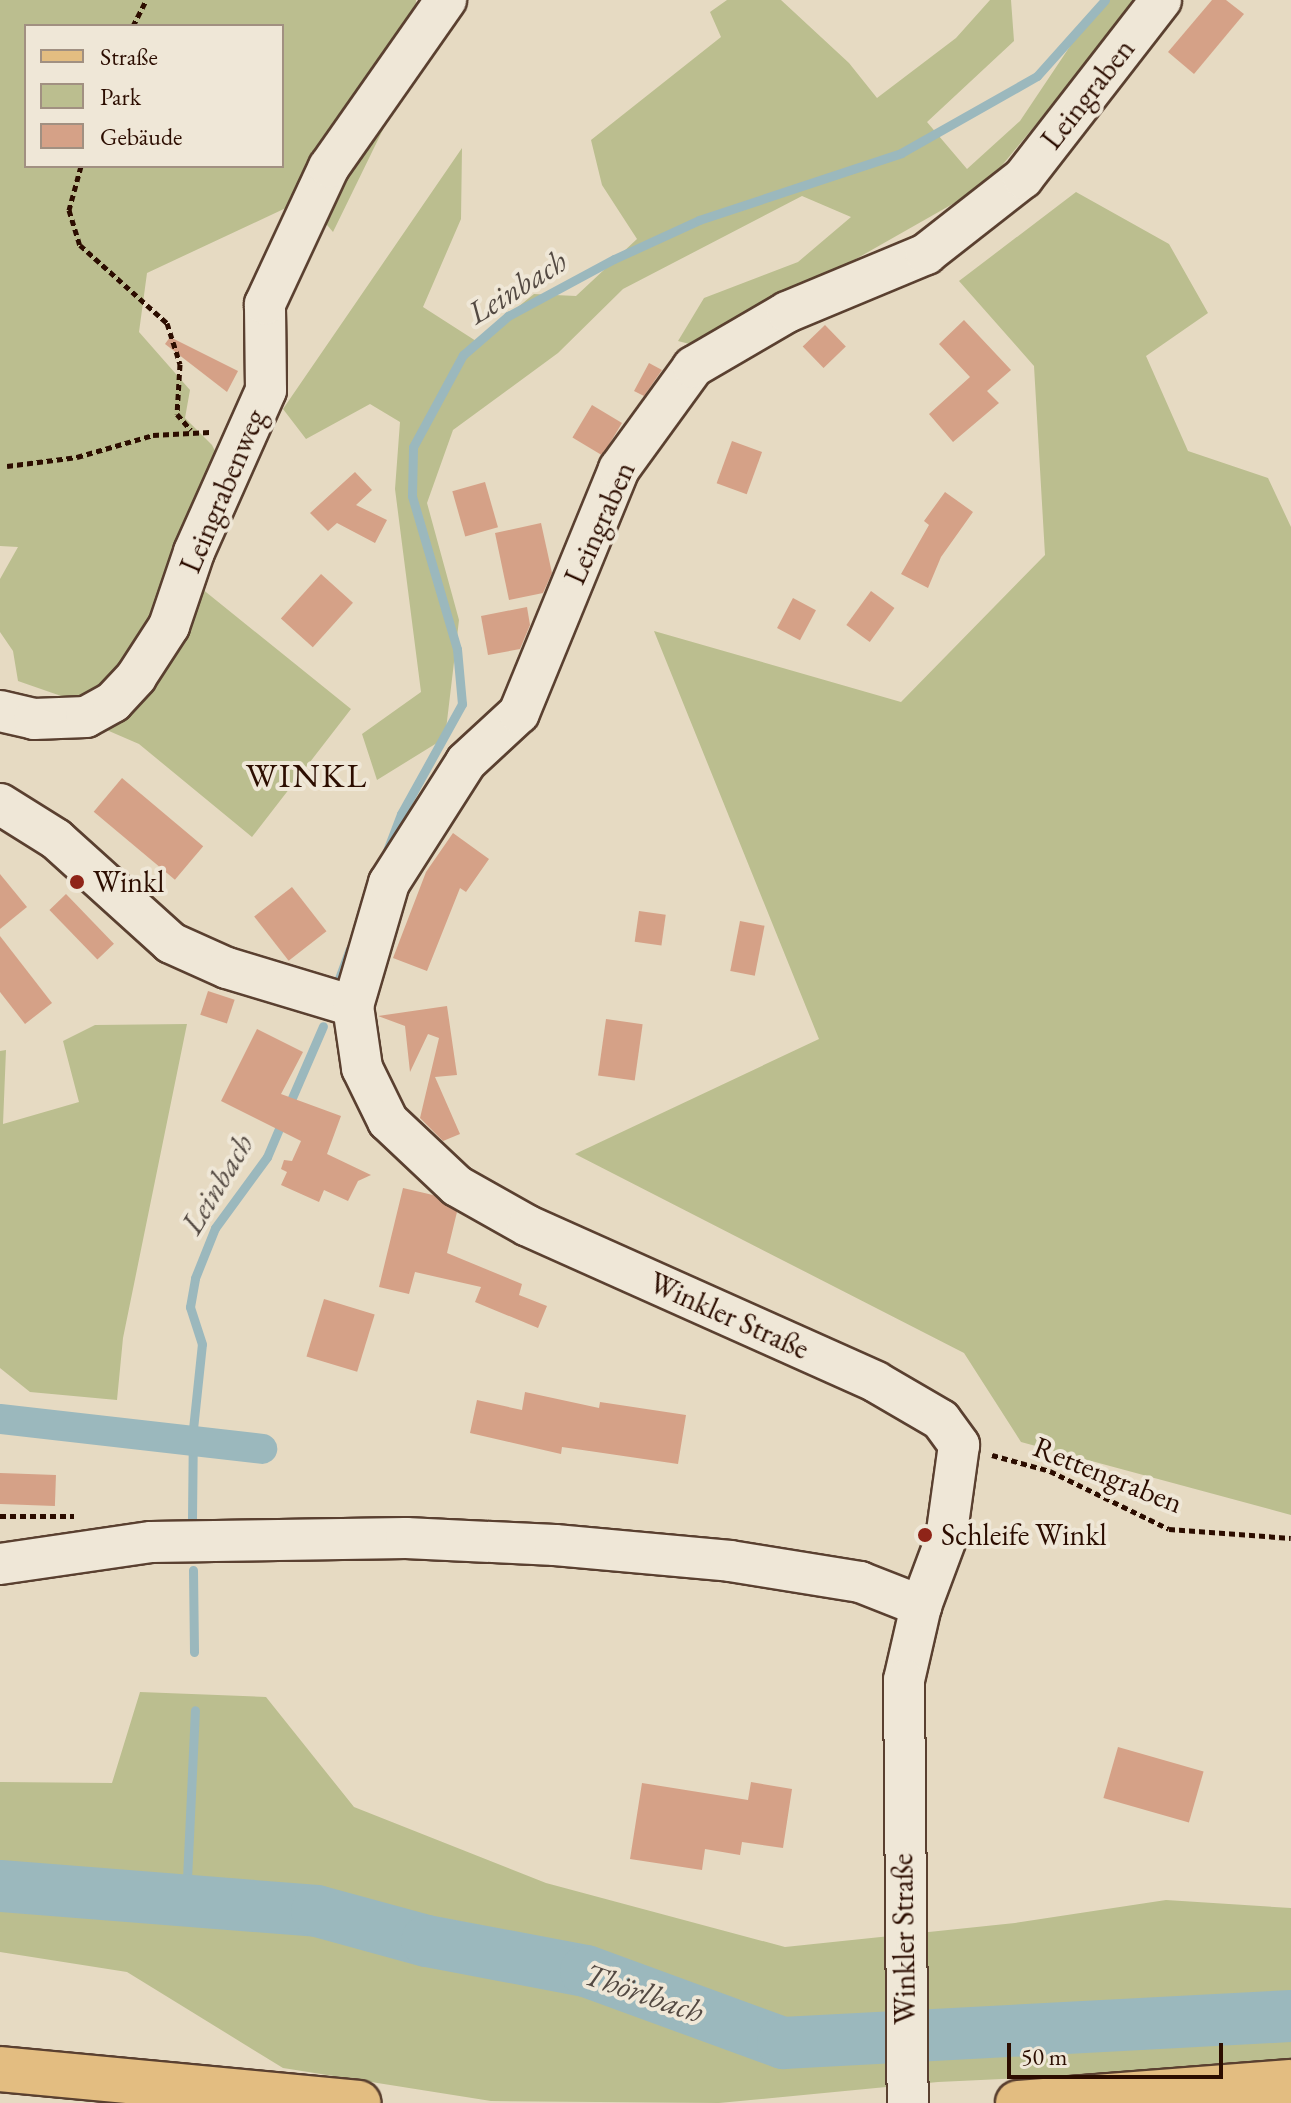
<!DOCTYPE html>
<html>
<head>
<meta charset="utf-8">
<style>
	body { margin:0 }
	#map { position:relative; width:1291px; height:2103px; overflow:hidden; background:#e6dac2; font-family:"EB Garamond",serif }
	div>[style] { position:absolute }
	.green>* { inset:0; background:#bbbe8f }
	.stream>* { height:9px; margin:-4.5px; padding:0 4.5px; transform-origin:4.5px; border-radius:4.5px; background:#9bb8bd }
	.canal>* { height:30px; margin:-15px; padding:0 15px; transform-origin:15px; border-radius:15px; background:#9bb8bd }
	.river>* { height:52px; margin:-26px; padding:0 26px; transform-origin:26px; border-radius:26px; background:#9bb8bd }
	.building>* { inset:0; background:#d5a187; transform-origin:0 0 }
	.path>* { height:5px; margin-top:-2.5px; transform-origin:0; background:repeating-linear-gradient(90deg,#2c0d00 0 6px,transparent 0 10px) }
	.roads { filter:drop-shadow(2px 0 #5a4030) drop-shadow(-2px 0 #5a4030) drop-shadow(0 2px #5a4030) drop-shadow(0 -2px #5a4030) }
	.minor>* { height:40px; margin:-20px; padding:0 20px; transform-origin:20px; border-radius:20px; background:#efe7d7 }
	.major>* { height:44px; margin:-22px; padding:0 22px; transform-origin:22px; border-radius:22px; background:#e3bd81 }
	.dots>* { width:22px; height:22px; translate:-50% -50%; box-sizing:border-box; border:4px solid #efe7d7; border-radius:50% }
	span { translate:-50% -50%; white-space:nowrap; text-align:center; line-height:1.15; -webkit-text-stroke:8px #efe7d7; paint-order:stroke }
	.street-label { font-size:30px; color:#2c0d00 }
	.poi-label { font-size:30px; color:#2c0d00 }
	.left { translate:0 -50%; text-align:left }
	.water-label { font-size:32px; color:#534942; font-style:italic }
	.quarter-label { font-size:34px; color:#2c0d00; letter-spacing:2px }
	.legend { position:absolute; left:24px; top:24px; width:260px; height:144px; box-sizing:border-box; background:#efe7d7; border:2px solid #a19081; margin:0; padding:10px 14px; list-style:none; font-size:24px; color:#2c0d00 }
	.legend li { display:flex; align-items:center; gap:16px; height:40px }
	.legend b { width:40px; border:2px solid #a19081 }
	.scale { position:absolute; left:1007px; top:2043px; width:216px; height:36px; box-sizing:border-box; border:4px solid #2c0d00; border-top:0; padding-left:10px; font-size:24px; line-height:28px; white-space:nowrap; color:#2c0d00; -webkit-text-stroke:6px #efe7d7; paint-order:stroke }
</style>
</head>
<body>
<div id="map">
	<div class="green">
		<i style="clip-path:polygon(evenodd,0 0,416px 0,412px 70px,333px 232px,305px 199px,147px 273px,139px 332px,190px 390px,185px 418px,212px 445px,222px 465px,156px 631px,87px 705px,18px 681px,13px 651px,0 632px,0 579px,18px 547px,0 546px,0 0,26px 26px,282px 26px,282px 166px,26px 166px,26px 26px)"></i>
		<i style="clip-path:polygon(727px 0,781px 0,849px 63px,877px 98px,956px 38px,990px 0,1011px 0,1014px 41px,927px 122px,967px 169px,1020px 121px,1101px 0,1138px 0,986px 185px,701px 347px,678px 341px,704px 298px,798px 262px,851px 217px,802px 196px,623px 289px,558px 353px,453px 430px,427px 503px,459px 620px,445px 738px,377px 780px,362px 734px,421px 692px,395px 489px,400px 422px,370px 404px,306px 439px,283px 409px,462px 148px,461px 219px,423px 307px,476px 341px,534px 294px,576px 296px,637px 239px,602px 185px,591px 140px,721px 37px,710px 12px)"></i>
		<i style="clip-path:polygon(1076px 192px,1169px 244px,1208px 313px,1146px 356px,1188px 451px,1268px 478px,1291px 527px,1291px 1515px,1021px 1442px,964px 1353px,575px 1154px,819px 1039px,654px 631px,901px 702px,1045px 555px,1034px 366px,959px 281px)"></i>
		<i style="clip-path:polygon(196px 584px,351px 709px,252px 837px,139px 744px,102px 728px)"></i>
		<i style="clip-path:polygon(187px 1024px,123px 1338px,117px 1400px,30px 1392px,0 1368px,0 1051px,6px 1050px,3px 1124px,79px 1102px,63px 1041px,95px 1025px)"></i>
		<i style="clip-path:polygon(140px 1692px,266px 1697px,354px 1807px,546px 1883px,785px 1947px,1015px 1923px,1166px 1900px,1291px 1908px,1291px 1996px,778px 2025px,584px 1945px,315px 1894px,119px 1874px,0 1869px,0 1782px,112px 1783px)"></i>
		<i style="clip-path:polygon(0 1911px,241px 1924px,508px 1967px,784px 2052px,1291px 2032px,1291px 2065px,938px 2082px,719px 2103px,491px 2101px,283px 2068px,127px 1972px,0 1952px)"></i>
	</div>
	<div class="stream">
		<i style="left:385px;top:856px;width:45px;rotate:-69.1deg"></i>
		<i style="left:401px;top:814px;width:126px;rotate:-61deg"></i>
		<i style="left:462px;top:704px;width:55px;rotate:-95.2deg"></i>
		<i style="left:457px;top:649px;width:159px;rotate:-106.4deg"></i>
		<i style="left:412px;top:496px;width:49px;rotate:-88.8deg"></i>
		<i style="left:413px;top:447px;width:105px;rotate:-61.5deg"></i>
		<i style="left:463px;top:355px;width:60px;rotate:-40.9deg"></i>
		<i style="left:508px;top:316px;width:120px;rotate:-28.3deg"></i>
		<i style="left:614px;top:259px;width:94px;rotate:-24.6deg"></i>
		<i style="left:699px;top:220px;width:213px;rotate:-18.3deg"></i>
		<i style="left:901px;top:153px;width:156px;rotate:-29.5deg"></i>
		<i style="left:1037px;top:76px;width:102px;rotate:-48.2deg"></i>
		<i style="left:337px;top:984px;width:37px;rotate:-70deg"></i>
		<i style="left:288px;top:1107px;width:88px;rotate:-66.6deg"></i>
		<i style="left:192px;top:1519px;width:90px;rotate:-89.4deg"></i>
		<i style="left:193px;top:1429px;width:85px;rotate:-84deg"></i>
		<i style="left:202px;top:1344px;width:39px;rotate:-108deg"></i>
		<i style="left:190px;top:1307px;width:29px;rotate:-80deg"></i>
		<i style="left:195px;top:1278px;width:54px;rotate:-68.2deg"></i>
		<i style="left:215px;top:1228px;width:88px;rotate:-53.8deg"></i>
		<i style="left:267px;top:1157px;width:39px;rotate:-67deg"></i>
		<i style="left:193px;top:1570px;width:82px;rotate:89.3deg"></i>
		<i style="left:186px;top:1900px;width:190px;rotate:-87.3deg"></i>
	</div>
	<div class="canal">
		<i style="left:0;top:1419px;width:264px;rotate:6.5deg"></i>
	</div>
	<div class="river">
		<i style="left:0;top:1886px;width:318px;rotate:4.5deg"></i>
		<i style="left:317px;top:1911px;width:114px;rotate:15.3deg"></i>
		<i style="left:427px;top:1941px;width:162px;rotate:10.7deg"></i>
		<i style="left:586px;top:1971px;width:210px;rotate:20.1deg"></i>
		<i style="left:783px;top:2043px;width:509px;rotate:-3.04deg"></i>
	</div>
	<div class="building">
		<i style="clip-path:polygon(1212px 0,1226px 0,1244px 14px,1194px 74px,1168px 52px)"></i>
		<i style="clip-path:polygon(964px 320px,1011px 370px,987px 391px,999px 403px,953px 442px,929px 414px,970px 377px,939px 344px)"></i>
		<i style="left:825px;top:325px;width:30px;height:31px;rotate:46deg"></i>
		<i style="clip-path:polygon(170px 337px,238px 371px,227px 392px,165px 344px)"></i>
		<i style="clip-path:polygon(649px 363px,662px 370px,644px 396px,634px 391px)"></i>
		<i style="left:592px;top:405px;width:35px;height:38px;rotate:31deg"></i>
		<i style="left:732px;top:441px;width:32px;height:45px;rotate:20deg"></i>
		<i style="clip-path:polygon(355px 472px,372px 490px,356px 505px,387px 520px,375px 543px,337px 523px,328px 531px,310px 513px)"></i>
		<i style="left:485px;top:482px;width:47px;height:34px;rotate:74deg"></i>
		<i style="clip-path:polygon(945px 492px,973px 512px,941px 557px,928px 588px,901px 574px,929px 525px,924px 521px)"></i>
		<i style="clip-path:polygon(541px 523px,552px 573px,543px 593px,509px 600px,495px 533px)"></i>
		<i style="left:321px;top:574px;width:43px;height:60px;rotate:42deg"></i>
		<i style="left:871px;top:591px;width:29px;height:42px;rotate:36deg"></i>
		<i style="left:793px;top:598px;width:26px;height:34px;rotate:28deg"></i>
		<i style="clip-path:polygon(527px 607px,530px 625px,520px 649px,488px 655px,481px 616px)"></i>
		<i style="left:122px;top:778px;width:106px;height:44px;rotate:40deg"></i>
		<i style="clip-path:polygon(453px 833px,489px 859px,466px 892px,460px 888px,427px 971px,393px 958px,426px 872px)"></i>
		<i style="clip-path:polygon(0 874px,27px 907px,0 929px)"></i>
		<i style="left:292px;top:887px;width:56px;height:48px;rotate:52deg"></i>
		<i style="left:66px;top:894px;width:69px;height:23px;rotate:46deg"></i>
		<i style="left:639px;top:911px;width:27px;height:31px;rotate:8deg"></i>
		<i style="left:740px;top:921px;width:25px;height:51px;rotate:11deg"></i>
		<i style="clip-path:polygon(0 936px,52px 1003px,25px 1024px,0 992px)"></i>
		<i style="left:208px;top:991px;width:28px;height:25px;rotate:18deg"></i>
		<i style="clip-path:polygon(447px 1006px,457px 1075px,435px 1077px,460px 1134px,443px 1141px,420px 1118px,439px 1038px,428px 1034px,410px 1072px,405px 1026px,378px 1016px)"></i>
		<i style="left:606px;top:1019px;width:37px;height:57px;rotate:8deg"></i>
		<i style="clip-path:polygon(257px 1029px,303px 1052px,281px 1094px,341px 1116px,327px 1154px,371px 1175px,358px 1181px,348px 1201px,324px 1190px,319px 1202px,281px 1185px,287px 1172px,281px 1169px,284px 1160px,292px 1161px,301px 1141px,221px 1101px)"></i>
		<i style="clip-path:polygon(403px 1188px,433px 1195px,457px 1212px,447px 1253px,522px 1284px,519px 1295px,547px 1306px,538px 1328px,475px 1302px,481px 1287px,415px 1272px,409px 1294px,379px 1287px)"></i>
		<i style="left:324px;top:1299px;width:53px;height:60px;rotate:17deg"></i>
		<i style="clip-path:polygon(525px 1392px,599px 1408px,600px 1402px,686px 1415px,678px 1464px,562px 1447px,561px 1454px,470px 1433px,477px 1400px,522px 1410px)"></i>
		<i style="left:0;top:1473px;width:56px;height:31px;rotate:2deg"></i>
		<i style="left:1118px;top:1747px;width:89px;height:53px;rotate:16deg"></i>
		<i style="clip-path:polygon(751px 1782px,792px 1789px,783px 1848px,742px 1842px,740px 1855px,705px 1849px,702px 1870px,630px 1859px,642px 1783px,748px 1800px)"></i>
	</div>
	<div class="path">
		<i style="left:133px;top:26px;width:29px;rotate:-63deg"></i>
		<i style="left:81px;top:166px;width:46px;rotate:105.3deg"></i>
		<i style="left:69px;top:210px;width:37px;rotate:73deg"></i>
		<i style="left:80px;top:245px;width:117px;rotate:41.9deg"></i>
		<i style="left:167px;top:323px;width:43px;rotate:72.4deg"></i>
		<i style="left:180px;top:364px;width:50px;rotate:93.4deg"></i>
		<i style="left:177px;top:414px;width:21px;rotate:49deg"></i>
		<i style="left:7px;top:466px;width:71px;rotate:-7.3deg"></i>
		<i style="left:77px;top:457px;width:79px;rotate:-16.1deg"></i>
		<i style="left:153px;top:435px;width:57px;rotate:-3deg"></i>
		<i style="left:992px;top:1455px;width:60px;rotate:15.4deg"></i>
		<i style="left:1050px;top:1471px;width:132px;rotate:26deg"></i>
		<i style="left:1169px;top:1529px;width:122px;rotate:4.2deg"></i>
		<i style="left:0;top:1516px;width:74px"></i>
	</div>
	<div class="roads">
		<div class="minor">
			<i style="left:0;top:711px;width:35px;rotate:13deg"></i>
			<i style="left:34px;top:719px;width:52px;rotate:-2.2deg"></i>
			<i style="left:86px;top:717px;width:31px;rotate:-29deg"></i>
			<i style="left:113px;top:702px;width:34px;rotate:-47deg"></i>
			<i style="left:136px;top:677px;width:61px;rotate:-57.1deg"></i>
			<i style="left:169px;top:626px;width:78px;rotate:-71.3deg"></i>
			<i style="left:194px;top:552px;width:177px;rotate:-66deg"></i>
			<i style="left:266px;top:390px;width:86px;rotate:-90.7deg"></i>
			<i style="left:265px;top:304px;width:151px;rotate:-65deg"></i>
			<i style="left:329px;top:167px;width:204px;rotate:-55deg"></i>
			<i style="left:0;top:804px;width:66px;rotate:32deg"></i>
			<i style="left:56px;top:839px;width:155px;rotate:42.1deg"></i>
			<i style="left:171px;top:943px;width:61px;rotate:24.1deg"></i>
			<i style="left:227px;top:968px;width:132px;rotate:16.8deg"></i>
			<i style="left:353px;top:1006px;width:63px;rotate:81.7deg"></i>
			<i style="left:362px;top:1068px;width:59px;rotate:63.9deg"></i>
			<i style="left:388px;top:1121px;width:95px;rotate:43.3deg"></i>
			<i style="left:457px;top:1186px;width:81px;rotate:29.4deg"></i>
			<i style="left:528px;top:1226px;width:381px;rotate:24.1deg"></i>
			<i style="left:876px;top:1382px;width:75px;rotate:30.3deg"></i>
			<i style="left:941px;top:1420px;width:31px;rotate:54deg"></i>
			<i style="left:959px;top:1445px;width:95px;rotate:97.9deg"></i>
			<i style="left:946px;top:1539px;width:72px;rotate:110.5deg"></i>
			<i style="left:921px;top:1606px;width:76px;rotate:102.9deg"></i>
			<i style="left:904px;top:1680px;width:423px;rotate:89.5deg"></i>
			<i style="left:353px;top:1006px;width:128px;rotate:-73.7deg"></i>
			<i style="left:389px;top:883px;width:143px;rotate:-57.5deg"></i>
			<i style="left:466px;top:762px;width:72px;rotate:-42.8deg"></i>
			<i style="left:519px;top:713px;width:264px;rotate:-67.7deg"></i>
			<i style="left:619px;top:469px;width:126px;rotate:-54deg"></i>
			<i style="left:693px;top:367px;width:109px;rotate:-30.3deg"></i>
			<i style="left:787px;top:312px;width:151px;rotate:-22.6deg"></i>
			<i style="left:926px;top:254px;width:123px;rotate:-38.1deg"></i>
			<i style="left:1023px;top:178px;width:225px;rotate:-52.2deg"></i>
			<i style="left:0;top:1564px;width:153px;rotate:-8.3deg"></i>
			<i style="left:151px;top:1542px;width:255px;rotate:-0.9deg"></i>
			<i style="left:406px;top:1538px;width:149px;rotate:2.7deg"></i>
			<i style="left:555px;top:1545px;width:176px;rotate:5.2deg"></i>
			<i style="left:730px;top:1561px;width:132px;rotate:9.2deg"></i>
			<i style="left:860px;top:1582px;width:66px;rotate:21.5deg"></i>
		</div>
		<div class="major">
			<i style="left:0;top:2069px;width:360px;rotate:5.4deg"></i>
			<i style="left:1018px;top:2103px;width:274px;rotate:-4.4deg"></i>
		</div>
	</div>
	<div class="dots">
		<i style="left:77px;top:882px;background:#8f2418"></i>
		<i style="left:925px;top:1535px;background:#8f2418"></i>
	</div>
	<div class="street-label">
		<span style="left:1088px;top:94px;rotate:-52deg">Leingraben</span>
		<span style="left:223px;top:491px;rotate:-67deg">Leingrabenweg</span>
		<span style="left:600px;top:523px;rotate:-66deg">Leingraben</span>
		<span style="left:729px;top:1316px;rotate:24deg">Winkler Straße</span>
		<span style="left:1108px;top:1475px;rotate:22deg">Rettengraben</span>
		<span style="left:904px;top:1939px;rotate:-91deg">Winkler Straße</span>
	</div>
	<div class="poi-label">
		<span class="left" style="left:93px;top:882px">Winkl</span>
		<span class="left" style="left:941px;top:1535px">Schleife Winkl</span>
	</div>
	<div class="water-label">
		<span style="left:517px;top:287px;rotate:-32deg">Leinbach</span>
		<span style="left:217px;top:1184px;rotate:-59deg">Leinbach</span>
		<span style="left:644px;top:1993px;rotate:19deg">Thörlbach</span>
	</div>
	<div class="quarter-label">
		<span style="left:307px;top:776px">WINKL</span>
	</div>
	<ul class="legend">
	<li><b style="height:10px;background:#e3bd81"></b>Straße</li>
	<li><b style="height:22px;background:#bbbe8f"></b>Park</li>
	<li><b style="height:22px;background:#d5a187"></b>Gebäude</li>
	</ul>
	<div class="scale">50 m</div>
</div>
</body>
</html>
